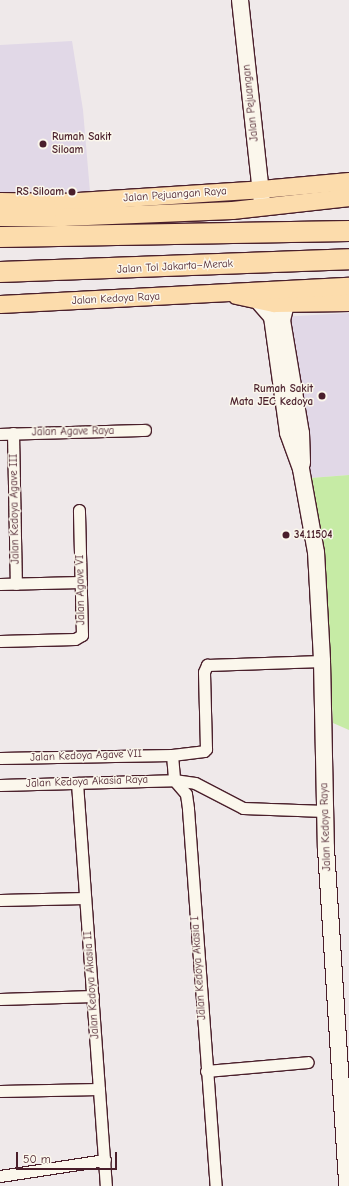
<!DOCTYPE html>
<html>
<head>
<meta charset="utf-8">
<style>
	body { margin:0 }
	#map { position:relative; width:349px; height:1186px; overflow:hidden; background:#efe9ea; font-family:"Comic Neue",sans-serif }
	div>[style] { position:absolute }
	.built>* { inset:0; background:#e1d8e7 }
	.green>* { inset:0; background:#c6eba5 }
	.roads { filter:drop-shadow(1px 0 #4a1f2b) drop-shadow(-1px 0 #4a1f2b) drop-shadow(0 1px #4a1f2b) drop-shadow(0 -1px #4a1f2b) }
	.street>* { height:11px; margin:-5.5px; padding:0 5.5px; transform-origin:5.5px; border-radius:5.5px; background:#fbf7ec }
	.secondary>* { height:16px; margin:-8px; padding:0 8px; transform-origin:8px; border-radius:8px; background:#fbf7ec }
	.primary>* { height:17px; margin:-8.5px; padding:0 8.5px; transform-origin:8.5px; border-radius:8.5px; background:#fcdcac }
	.highway>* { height:20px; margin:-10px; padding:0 10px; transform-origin:10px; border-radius:10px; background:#fcdcac }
	.dots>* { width:11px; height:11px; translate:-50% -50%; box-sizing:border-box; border:2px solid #fbf7ec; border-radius:50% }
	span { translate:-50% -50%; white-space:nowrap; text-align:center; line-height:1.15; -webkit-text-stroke:3px #fbf7ec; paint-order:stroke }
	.street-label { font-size:11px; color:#4a1f2b }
	.poi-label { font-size:11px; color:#4a1f2b; font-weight:700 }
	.left { translate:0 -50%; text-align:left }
	.right { translate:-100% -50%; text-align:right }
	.scale { position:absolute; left:16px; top:1152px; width:101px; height:18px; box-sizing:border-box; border:2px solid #4a1f2b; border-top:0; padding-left:5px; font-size:12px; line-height:14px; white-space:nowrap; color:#4a1f2b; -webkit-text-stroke:3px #fbf7ec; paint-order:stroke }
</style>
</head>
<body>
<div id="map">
	<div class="built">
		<i style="clip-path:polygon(72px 41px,83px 110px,90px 192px,0 192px,0 45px)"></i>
		<i style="clip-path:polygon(349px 313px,349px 475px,310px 478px,280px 317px)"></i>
	</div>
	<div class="green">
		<i style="clip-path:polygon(349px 475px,349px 730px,333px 723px,325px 578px,310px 478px)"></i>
	</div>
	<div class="roads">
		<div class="street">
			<i style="left:13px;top:433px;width:151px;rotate:88.9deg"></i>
			<i style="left:0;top:434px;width:145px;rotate:-1.6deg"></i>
			<i style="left:0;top:584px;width:81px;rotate:-1.4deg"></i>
			<i style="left:0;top:641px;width:75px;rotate:-1.5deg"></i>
			<i style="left:75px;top:639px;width:8px;rotate:-30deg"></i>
			<i style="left:82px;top:635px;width:125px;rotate:-91.4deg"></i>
			<i style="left:172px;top:755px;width:25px;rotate:85deg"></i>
			<i style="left:174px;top:780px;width:18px;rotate:49deg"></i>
			<i style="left:186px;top:794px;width:15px;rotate:82deg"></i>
			<i style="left:188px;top:809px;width:378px;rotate:85.8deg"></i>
			<i style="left:0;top:758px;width:172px;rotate:-1deg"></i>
			<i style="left:172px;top:755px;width:32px;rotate:-7deg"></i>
			<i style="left:204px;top:751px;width:3px;rotate:-45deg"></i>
			<i style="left:206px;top:749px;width:77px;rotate:-91.5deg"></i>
			<i style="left:204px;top:672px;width:8px;rotate:-67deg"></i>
			<i style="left:207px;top:665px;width:115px;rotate:-2deg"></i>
			<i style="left:77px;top:783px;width:404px;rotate:85.9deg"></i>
			<i style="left:0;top:785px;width:174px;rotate:-1.6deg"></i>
			<i style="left:174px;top:780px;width:21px;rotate:8deg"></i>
			<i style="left:195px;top:783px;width:54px;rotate:27.5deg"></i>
			<i style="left:243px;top:808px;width:82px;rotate:2.1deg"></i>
			<i style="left:0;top:900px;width:85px;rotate:-1.3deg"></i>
			<i style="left:0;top:999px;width:93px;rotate:-1.8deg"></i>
			<i style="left:206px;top:1071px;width:102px;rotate:-5deg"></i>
			<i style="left:0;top:1091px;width:99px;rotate:-1.2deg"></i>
			<i style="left:0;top:1176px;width:106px;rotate:-8.7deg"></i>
		</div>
		<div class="secondary">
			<i style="left:240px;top:0;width:202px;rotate:83.8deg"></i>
			<i style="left:259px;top:302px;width:20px;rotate:49deg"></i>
			<i style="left:272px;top:317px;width:117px;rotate:82.1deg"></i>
			<i style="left:288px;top:433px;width:38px;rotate:70deg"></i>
			<i style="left:301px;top:469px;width:84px;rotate:79.8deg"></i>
			<i style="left:316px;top:552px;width:109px;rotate:86.8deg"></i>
			<i style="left:322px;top:661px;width:187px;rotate:88.8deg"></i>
			<i style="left:326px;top:848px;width:339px;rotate:86.4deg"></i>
			<i style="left:286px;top:304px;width:16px;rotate:104deg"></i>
			<i style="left:282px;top:320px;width:115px;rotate:80.5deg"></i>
			<i style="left:301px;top:433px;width:30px;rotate:88deg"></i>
		</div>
		<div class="primary">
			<i style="left:0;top:201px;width:62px;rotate:0.9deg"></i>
			<i style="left:62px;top:202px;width:199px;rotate:-3.7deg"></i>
			<i style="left:261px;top:189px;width:88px;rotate:-5.2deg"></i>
			<i style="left:0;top:217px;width:63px"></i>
			<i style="left:63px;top:217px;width:169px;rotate:-2.4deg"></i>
			<i style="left:232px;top:210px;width:118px;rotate:-6.3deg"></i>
			<i style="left:236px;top:295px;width:39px;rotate:12deg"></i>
			<i style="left:274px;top:303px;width:75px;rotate:-0.8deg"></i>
			<i style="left:0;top:304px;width:349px;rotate:-3deg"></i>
		</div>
		<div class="highway">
			<i style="left:0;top:237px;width:349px;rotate:-1deg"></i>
			<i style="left:0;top:272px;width:349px;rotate:-2.1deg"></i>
		</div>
	</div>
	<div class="dots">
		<i style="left:43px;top:144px;background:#4a1f2b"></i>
		<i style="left:72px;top:192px;background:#4a1f2b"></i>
		<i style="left:322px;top:396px;background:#4a1f2b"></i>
		<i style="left:286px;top:535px;background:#4a1f2b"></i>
	</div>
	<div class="street-label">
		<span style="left:251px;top:103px;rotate:-96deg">Jalan Pejuangan</span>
		<span style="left:175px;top:195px;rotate:-4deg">Jalan Pejuangan Raya</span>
		<span style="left:175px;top:267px;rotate:-3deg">Jalan Tol Jakarta–Merak</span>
		<span style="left:116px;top:299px;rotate:-3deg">Jalan Kedoya Raya</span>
		<span style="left:73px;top:432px;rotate:-1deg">Jalan Agave Raya</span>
		<span style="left:15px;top:509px;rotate:-91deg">Jalan Kedoya Agave III</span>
		<span style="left:81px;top:590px;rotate:-91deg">Jalan Agave VI</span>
		<span style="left:86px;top:756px;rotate:-2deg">Jalan Kedoya Agave VII</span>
		<span style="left:87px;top:782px;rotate:-2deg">Jalan Kedoya Akasia Raya</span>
		<span style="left:326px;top:827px;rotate:-92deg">Jalan Kedoya Raya</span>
		<span style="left:199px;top:968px;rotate:-94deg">Jalan Kedoya Akasia I</span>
		<span style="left:92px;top:985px;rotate:-94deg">Jalan Kedoya Akasia II</span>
	</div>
	<div class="poi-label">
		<span class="left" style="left:52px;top:144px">Rumah Sakit<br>Siloam</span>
		<span class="right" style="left:64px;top:192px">RS Siloam</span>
		<span class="right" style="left:313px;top:396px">Rumah Sakit<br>Mata JEC Kedoya</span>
		<span class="left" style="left:294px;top:535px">34.11504</span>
	</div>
	<div class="scale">50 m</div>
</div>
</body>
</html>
